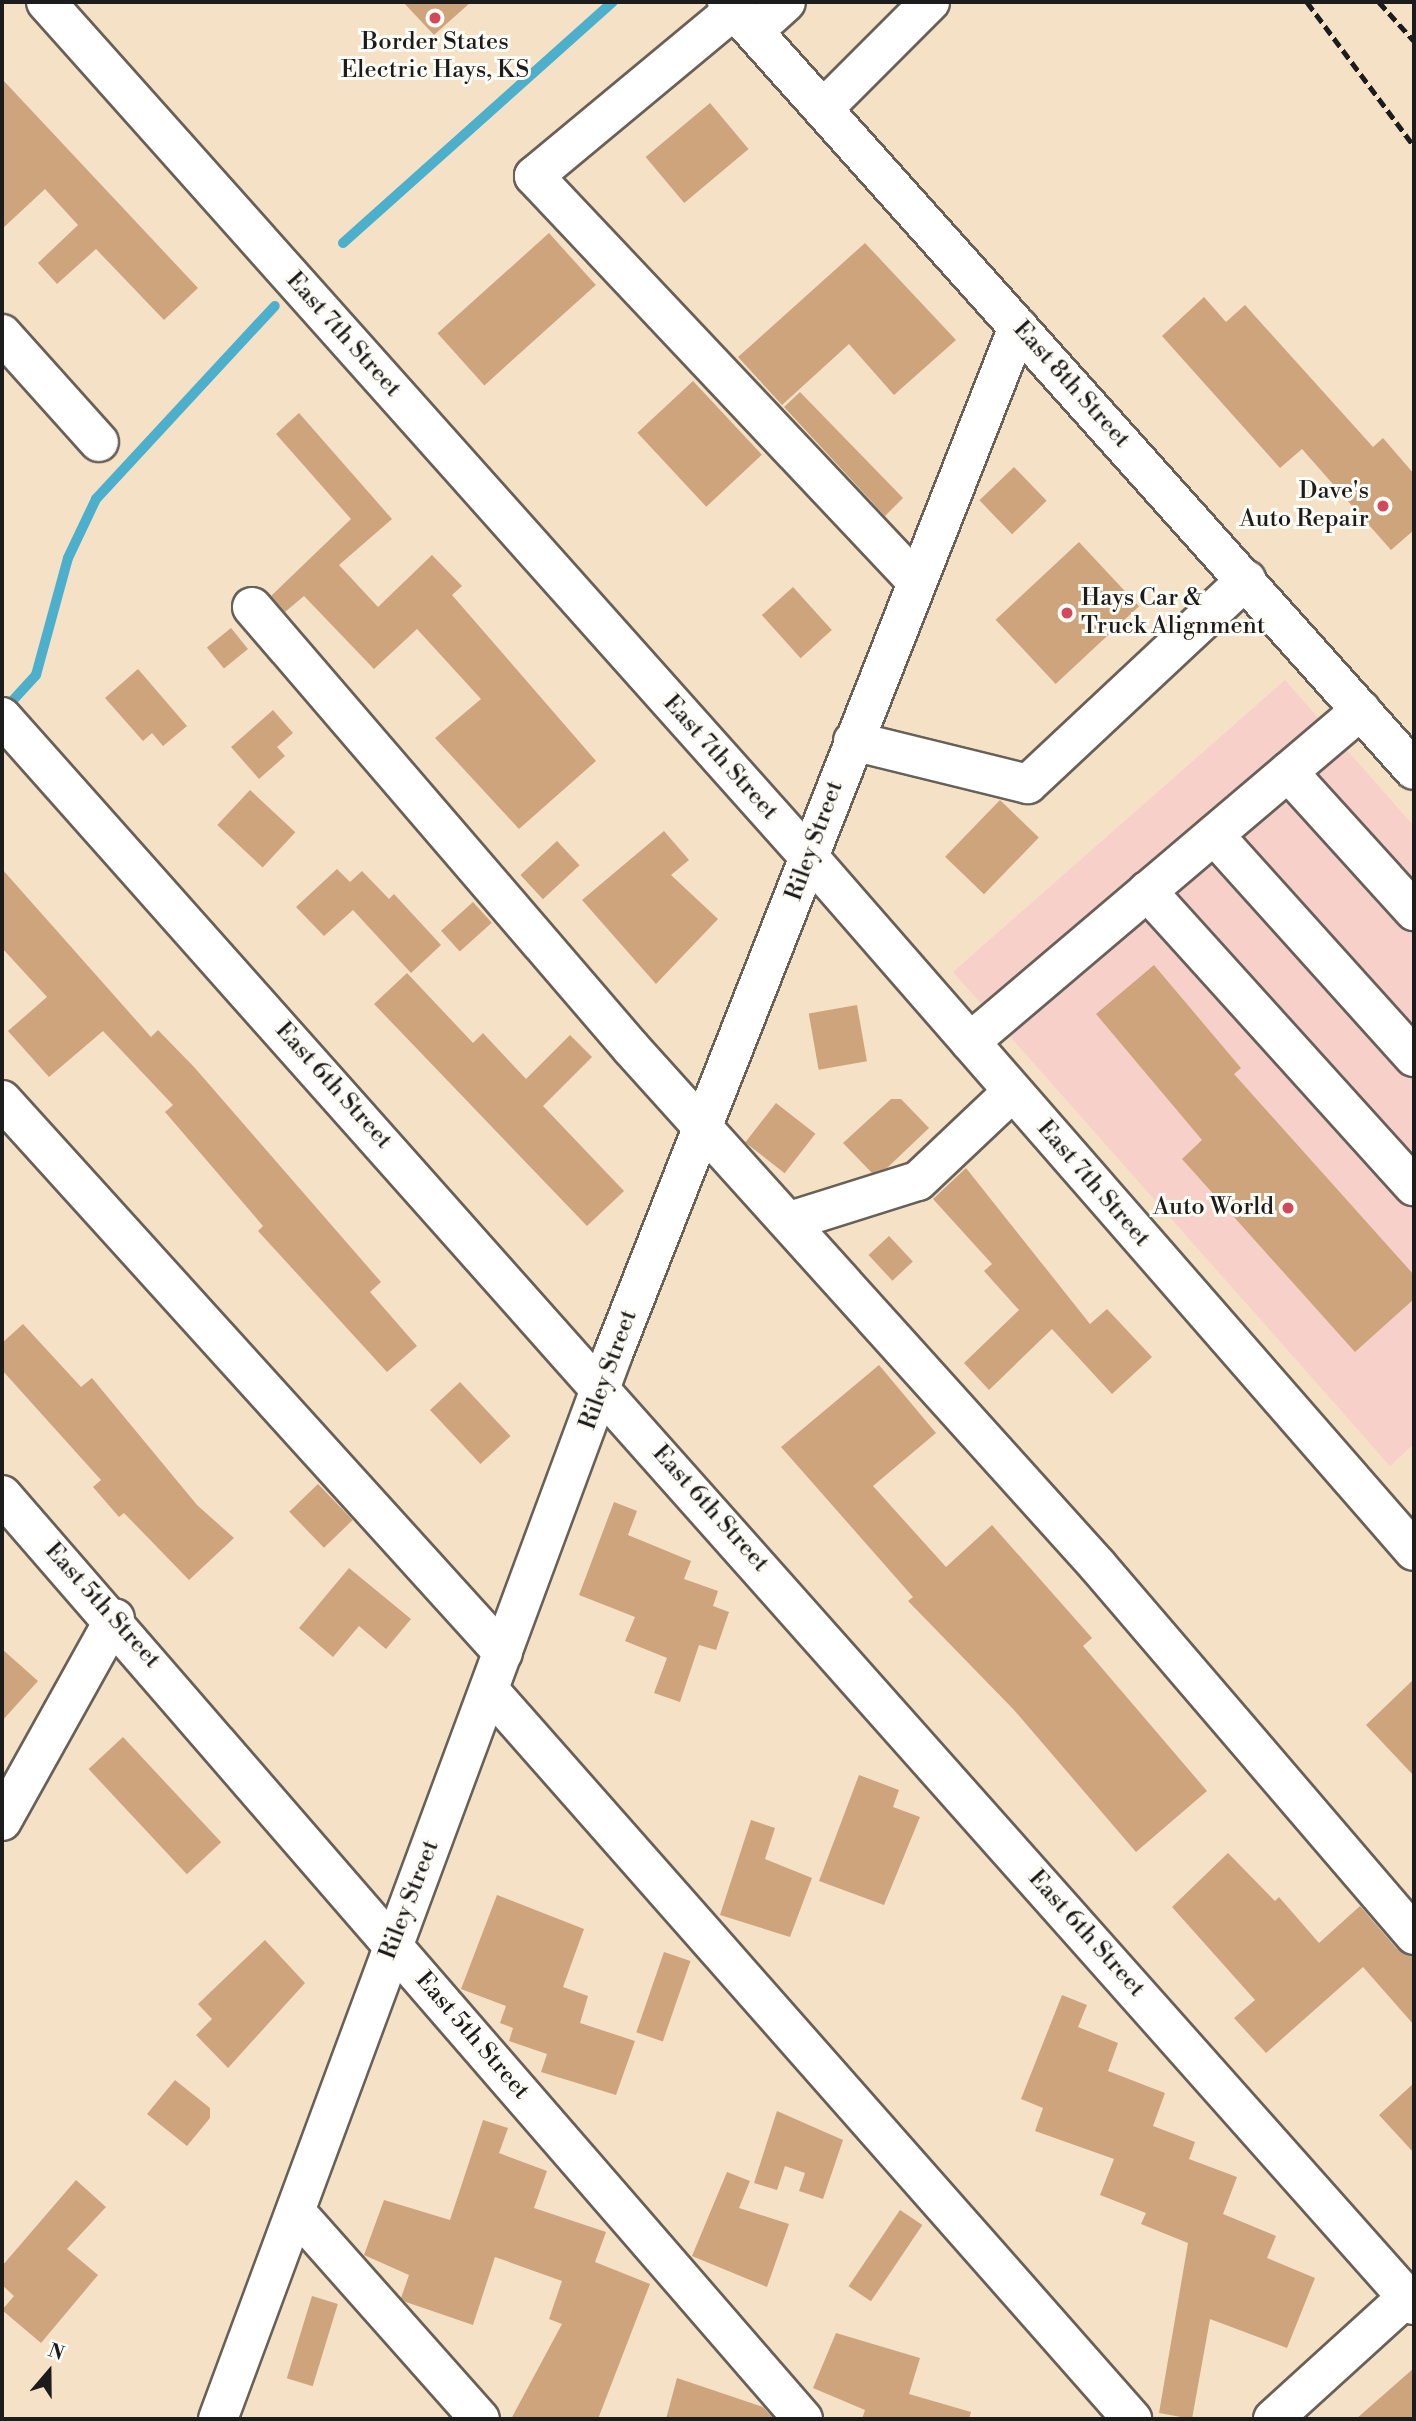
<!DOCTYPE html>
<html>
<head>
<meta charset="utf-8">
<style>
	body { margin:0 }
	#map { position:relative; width:1416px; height:2421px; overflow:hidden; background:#f5e1c6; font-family:"Libre Bodoni",serif }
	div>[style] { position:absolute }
	.built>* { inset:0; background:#f7d1c9 }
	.stream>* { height:10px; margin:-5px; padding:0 5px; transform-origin:5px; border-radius:5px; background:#4cafcb }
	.building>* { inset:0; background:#cea47d; transform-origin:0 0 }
	.roads { filter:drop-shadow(2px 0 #686158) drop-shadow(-2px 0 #686158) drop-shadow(0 2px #686158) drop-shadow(0 -2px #686158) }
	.minor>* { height:38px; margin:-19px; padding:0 19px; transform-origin:19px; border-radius:19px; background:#fff }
	.major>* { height:38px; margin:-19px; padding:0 19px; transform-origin:19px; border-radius:19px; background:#fff }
	.rail>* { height:5px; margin-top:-2.5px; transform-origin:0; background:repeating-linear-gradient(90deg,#1c1c1c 0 10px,transparent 0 15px) }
	.dots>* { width:19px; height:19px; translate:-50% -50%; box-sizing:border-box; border:4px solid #fdfcf7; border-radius:50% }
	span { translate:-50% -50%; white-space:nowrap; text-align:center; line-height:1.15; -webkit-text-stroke:6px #fdfcf7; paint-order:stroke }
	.poi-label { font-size:24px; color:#1c1c1c }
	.right { translate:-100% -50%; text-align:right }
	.left { translate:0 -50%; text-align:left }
	.street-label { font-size:24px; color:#1c1c1c }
	.frame { position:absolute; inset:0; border:4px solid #1c1c1c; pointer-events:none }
	.north { position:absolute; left:14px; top:2337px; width:70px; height:70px; -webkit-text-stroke:5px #fdfcf7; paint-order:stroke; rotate:20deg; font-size:19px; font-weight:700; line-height:28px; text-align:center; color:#1c1c1c }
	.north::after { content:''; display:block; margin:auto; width:24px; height:32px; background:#1c1c1c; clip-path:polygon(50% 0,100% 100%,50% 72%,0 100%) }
</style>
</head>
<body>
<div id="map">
	<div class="built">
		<i style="clip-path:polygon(1285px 680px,1414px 826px,1414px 1444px,1390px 1466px,953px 972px)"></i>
	</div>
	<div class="stream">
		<i style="left:343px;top:243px;width:362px;rotate:-41.8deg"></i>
		<i style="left:4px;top:710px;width:47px;rotate:-47.6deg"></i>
		<i style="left:36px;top:675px;width:121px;rotate:-74.7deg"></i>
		<i style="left:68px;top:558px;width:65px;rotate:-64.6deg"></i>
		<i style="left:96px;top:499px;width:263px;rotate:-47.2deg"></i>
	</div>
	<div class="building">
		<i style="clip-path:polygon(403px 2px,471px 2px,434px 35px)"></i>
		<i style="clip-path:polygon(2px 79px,198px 288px,164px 320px,96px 249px,57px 284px,38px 263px,78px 225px,45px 189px,2px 229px)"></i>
		<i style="left:710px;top:103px;width:60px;height:84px;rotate:50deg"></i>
		<i style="left:549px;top:233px;width:70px;height:150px;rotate:48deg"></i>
		<i style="clip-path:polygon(865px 243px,956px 340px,894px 395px,849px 344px,782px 405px,738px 357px)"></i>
		<i style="clip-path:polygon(1204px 297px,1226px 322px,1245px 305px,1373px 447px,1383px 438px,1414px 474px,1414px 530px,1391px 550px,1302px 449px,1280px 468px,1162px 336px)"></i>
		<i style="left:693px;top:381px;width:101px;height:76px;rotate:47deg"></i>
		<i style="clip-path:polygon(800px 392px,903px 498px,885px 516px,784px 407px)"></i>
		<i style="clip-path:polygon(299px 413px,392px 519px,339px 565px,378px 607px,432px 555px,462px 586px,452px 595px,596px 761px,519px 829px,435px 738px,481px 699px,417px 629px,374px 669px,304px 596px,285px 612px,271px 596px,351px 519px,276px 434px)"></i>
		<i style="left:1014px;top:467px;width:47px;height:48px;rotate:46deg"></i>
		<i style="left:1079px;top:542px;width:88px;height:114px;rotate:47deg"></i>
		<i style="left:793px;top:587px;width:58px;height:42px;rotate:48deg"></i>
		<i style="left:231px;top:628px;width:27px;height:31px;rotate:51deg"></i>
		<i style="clip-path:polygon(138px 669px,187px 726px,163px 746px,152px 733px,143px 741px,105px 698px)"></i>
		<i style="clip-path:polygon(273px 710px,293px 733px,277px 747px,285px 756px,259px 779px,231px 747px)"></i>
		<i style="left:250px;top:790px;width:62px;height:48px;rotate:43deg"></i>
		<i style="left:1000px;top:800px;width:54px;height:79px;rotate:44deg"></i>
		<i style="clip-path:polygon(664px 831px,689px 860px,671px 875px,718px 919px,656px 984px,582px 900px)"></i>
		<i style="left:557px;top:841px;width:33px;height:50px;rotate:47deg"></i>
		<i style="clip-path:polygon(2px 869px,151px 1037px,158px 1030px,194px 1067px,381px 1282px,370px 1292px,417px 1346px,387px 1372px,258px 1231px,263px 1226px,165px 1112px,173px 1105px,103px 1031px,49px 1077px,8px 1031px,47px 997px,2px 948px)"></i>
		<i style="clip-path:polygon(337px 869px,350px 882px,362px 871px,389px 899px,394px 894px,441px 945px,411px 973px,353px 910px,324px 936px,296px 907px)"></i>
		<i style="left:473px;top:902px;width:28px;height:43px;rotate:48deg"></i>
		<i style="clip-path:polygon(1154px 965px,1241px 1068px,1234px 1074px,1414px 1275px,1414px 1299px,1355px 1352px,1182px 1159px,1202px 1140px,1096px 1014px)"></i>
		<i style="clip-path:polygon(407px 973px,473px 1043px,483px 1033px,526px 1079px,570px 1035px,592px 1057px,543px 1106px,624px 1191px,587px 1226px,374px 1004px)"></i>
		<i style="left:857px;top:1005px;width:57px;height:49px;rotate:80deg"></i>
		<i style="clip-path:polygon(891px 1099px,901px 1099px,929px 1128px,887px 1168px,872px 1173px,843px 1143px)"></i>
		<i style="left:776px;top:1103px;width:50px;height:50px;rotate:38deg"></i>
		<i style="clip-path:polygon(966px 1168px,1090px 1324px,1107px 1309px,1152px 1357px,1112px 1394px,1052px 1329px,989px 1390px,964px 1363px,1019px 1310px,984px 1271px,992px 1264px,933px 1199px)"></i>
		<i style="left:889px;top:1236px;width:35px;height:28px;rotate:47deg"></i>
		<i style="clip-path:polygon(23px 1324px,81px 1387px,92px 1378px,197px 1505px,234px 1538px,189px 1580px,124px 1513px,119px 1517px,93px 1487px,101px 1480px,2px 1370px,2px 1343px)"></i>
		<i style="clip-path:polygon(879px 1365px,936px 1433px,873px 1486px,946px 1567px,992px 1525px,1092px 1638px,1083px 1646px,1207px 1791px,1136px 1852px,1014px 1710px,908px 1601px,913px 1597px,781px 1447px)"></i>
		<i style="left:460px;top:1382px;width:74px;height:41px;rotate:47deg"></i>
		<i style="left:318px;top:1484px;width:50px;height:40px;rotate:46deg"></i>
		<i style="clip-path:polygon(614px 1502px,637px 1511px,628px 1535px,691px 1561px,684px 1579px,718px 1591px,713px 1606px,729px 1612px,716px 1650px,699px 1645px,680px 1702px,654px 1693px,667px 1658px,625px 1641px,635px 1617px,579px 1595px)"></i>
		<i style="clip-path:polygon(349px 1568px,411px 1619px,386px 1649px,359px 1626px,333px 1657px,299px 1628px)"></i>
		<i style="clip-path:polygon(2px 1649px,38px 1681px,2px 1721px)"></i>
		<i style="clip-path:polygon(1414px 1679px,1414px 1776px,1366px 1725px)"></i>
		<i style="left:123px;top:1737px;width:144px;height:47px;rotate:47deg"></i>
		<i style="clip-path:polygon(859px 1775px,899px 1790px,893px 1807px,920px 1817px,884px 1905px,819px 1881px)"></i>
		<i style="clip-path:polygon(751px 1820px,775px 1828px,765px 1859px,812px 1878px,790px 1937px,720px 1915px)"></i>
		<i style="clip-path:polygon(1228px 1853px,1275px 1901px,1279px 1897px,1319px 1943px,1360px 1906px,1397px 1949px,1414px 1956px,1414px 2025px,1363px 1967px,1266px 2053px,1234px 2018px,1255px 2000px,1172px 1907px)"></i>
		<i style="clip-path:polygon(497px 1895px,584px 1929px,563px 1987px,588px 1996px,580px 2023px,635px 2041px,616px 2095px,541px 2072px,547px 2054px,509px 2041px,513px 2028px,500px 2023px,506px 2006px,461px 1989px)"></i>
		<i style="clip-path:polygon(265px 1940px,305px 1983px,228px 2068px,196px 2035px,212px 2019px,198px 2004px)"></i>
		<i style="left:664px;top:1952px;width:28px;height:85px;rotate:19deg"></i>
		<i style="clip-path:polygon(1062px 1995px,1087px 2005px,1078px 2027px,1118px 2043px,1108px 2071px,1165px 2093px,1153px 2126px,1195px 2142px,1189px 2159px,1237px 2177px,1223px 2214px,1276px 2236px,1267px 2258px,1315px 2278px,1287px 2348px,1210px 2319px,1192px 2419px,1159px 2413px,1188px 2243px,1141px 2224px,1146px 2213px,1100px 2195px,1114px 2159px,1035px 2131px,1043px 2108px,1021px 2099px)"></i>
		<i style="clip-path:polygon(175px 2080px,210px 2108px,210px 2118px,187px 2146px,147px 2114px)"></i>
		<i style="clip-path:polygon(1414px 2083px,1414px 2153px,1379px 2115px)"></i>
		<i style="clip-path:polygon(777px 2111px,843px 2140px,823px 2199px,799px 2191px,805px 2173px,785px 2166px,777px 2190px,754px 2183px)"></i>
		<i style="clip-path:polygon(483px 2120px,508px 2128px,499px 2153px,547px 2171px,534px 2208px,606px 2232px,595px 2262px,650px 2284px,598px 2419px,511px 2419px,562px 2324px,549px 2319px,562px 2281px,495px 2257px,473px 2325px,406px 2302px,401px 2298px,409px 2275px,364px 2255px,384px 2200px,450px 2220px)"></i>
		<i style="clip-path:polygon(727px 2172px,750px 2181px,739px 2208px,789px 2224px,767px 2287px,692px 2256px)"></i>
		<i style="clip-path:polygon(76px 2180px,106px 2207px,67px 2249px,98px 2275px,41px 2343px,2px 2310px,14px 2296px,2px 2285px,2px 2266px)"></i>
		<i style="left:900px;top:2210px;width:27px;height:92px;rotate:34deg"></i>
		<i style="left:312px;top:2296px;width:27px;height:86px;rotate:17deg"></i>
		<i style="clip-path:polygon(836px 2333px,920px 2358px,909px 2394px,971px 2412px,969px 2419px,862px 2419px,865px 2410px,813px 2388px)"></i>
		<i style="clip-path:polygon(1414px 2368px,1414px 2419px,1356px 2419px)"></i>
		<i style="clip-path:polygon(677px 2378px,763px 2407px,774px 2419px,666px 2419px)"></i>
	</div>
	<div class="roads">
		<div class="minor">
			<i style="left:46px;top:2px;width:1145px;rotate:48.26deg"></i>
			<i style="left:808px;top:856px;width:922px;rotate:48.91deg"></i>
			<i style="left:734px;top:10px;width:260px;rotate:140.3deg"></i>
			<i style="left:534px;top:176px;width:557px;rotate:46.67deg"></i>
			<i style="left:754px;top:31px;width:43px;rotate:-42.2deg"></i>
			<i style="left:824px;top:108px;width:150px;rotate:-45deg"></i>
			<i style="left:2px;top:334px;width:145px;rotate:48.1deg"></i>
			<i style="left:252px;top:607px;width:581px;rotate:49.32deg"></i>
			<i style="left:631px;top:1048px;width:697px;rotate:47.96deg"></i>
			<i style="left:1098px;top:1566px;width:486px;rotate:49.4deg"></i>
			<i style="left:2px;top:717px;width:2125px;rotate:48.36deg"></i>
			<i style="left:853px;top:741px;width:180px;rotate:13.8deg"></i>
			<i style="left:1028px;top:784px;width:299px;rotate:-43.1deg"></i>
			<i style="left:1288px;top:772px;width:188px;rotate:47.8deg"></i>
			<i style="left:1214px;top:835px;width:299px;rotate:48deg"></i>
			<i style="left:1147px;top:891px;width:398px;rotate:47.9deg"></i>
			<i style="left:970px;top:1042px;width:513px;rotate:-40.33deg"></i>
			<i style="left:2px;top:1100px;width:746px;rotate:47.82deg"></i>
			<i style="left:790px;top:1221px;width:134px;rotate:-17.4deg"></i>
			<i style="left:918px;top:1181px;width:129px;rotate:-43.4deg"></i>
			<i style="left:2px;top:1495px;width:1223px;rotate:49.08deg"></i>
			<i style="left:490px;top:1691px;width:971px;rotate:48.59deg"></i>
			<i style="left:2px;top:1821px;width:232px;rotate:-60.9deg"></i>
			<i style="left:296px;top:2212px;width:277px;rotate:48.4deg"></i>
			<i style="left:218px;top:2419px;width:1136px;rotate:-69.65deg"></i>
			<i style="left:613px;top:1354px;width:1104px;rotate:-68.48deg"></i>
			<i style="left:1273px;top:2419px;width:181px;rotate:-42.3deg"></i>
		</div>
		<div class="major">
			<i style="left:727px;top:2px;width:1030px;rotate:48.19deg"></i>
		</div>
	</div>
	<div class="rail">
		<i style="left:1307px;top:2px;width:179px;rotate:53.4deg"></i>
		<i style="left:1379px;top:2px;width:52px;rotate:48.1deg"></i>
	</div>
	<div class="dots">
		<i style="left:435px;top:18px;background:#d1495b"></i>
		<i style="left:1383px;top:506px;background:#d1495b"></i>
		<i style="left:1067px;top:613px;background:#d1495b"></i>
		<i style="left:1288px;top:1208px;background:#d1495b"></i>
	</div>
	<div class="poi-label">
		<span style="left:435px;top:57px">Border States<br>Electric Hays, KS</span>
		<span class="right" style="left:1369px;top:506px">Dave's<br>Auto Repair</span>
		<span class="left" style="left:1081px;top:613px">Hays Car &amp;<br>Truck Alignment</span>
		<span class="right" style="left:1274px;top:1208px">Auto World</span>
	</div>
	<div class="street-label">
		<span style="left:343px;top:335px;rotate:48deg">East 7th Street</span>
		<span style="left:1071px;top:385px;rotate:48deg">East 8th Street</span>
		<span style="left:720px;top:758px;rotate:48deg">East 7th Street</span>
		<span style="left:815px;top:841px;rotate:-70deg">Riley Street</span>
		<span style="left:333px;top:1086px;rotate:48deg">East 6th Street</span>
		<span style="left:1093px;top:1184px;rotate:49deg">East 7th Street</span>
		<span style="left:609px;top:1370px;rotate:-70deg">Riley Street</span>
		<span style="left:710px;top:1509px;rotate:48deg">East 6th Street</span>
		<span style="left:102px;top:1606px;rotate:48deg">East 5th Street</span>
		<span style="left:410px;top:1900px;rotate:-69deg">Riley Street</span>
		<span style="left:1086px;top:1934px;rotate:48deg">East 6th Street</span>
		<span style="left:472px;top:2036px;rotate:49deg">East 5th Street</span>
	</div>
	<div class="frame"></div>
	<div class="north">N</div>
</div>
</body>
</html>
